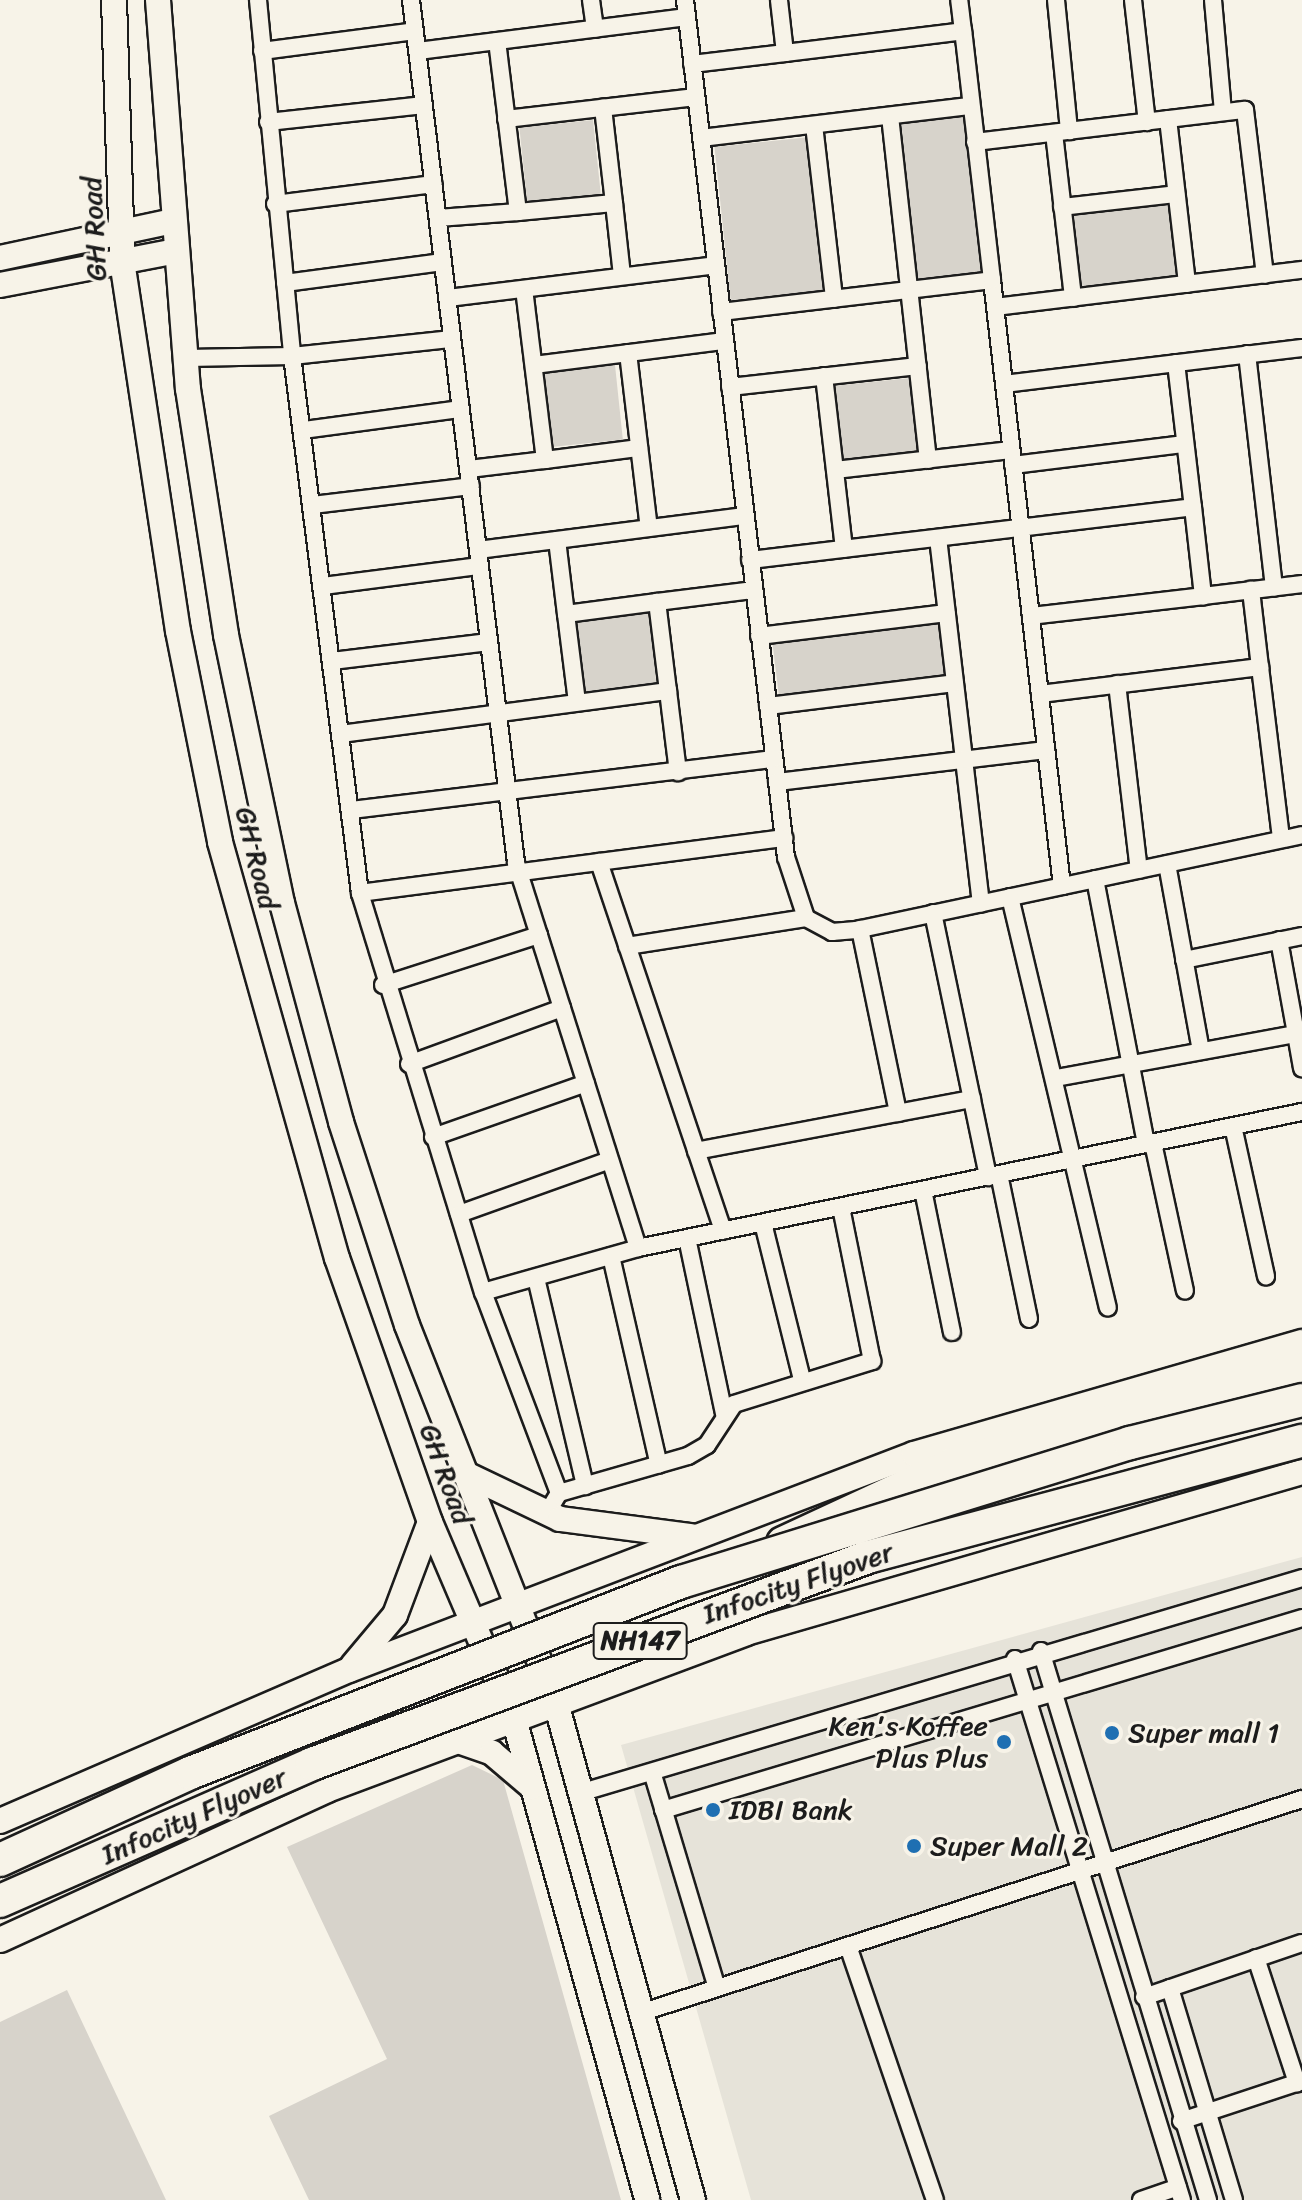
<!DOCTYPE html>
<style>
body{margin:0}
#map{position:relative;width:1302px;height:2200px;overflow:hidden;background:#f7f3e8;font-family:Sriracha,sans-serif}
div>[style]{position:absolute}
.built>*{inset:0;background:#e6e3d9}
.green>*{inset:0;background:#d7d3cb;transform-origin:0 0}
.roads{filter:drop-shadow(2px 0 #1c1c1c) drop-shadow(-2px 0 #1c1c1c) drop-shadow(0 2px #1c1c1c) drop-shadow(0 -2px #1c1c1c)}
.street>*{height:16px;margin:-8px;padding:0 8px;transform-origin:8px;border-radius:8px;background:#f7f3e8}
.secondary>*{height:24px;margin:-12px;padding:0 12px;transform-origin:12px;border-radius:12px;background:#f7f3e8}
.highway>*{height:32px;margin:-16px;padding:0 16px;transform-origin:16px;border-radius:16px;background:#f7f3e8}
.bridges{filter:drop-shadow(2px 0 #1c1c1c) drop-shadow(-2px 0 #1c1c1c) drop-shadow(0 2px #1c1c1c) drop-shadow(0 -2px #1c1c1c)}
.highway-bridge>*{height:32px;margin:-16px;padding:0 16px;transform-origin:16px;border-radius:16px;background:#f7f3e8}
.dots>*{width:22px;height:22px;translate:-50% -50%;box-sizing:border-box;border:4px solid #f7f3e8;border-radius:50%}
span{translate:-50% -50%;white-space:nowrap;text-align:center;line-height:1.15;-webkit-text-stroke:6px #f7f3e8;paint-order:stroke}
.shield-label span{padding:2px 6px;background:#f7f3e8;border:2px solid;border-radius:6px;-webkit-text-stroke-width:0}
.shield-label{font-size:26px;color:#1c1c1c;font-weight:700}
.street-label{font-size:28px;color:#1c1c1c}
.poi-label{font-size:28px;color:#1c1c1c}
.right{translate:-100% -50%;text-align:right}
.left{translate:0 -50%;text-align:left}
</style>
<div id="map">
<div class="built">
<div style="clip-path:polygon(1302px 1557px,1302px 2200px,751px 2200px,621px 1745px)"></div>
</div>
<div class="green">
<div style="left:965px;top:117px;width:156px;height:64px;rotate:84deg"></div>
<div style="left:593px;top:120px;width:75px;height:74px;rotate:84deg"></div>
<div style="left:810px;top:137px;width:154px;height:96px;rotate:84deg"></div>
<div style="left:1169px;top:205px;width:74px;height:97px;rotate:84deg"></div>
<div style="left:615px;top:365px;width:75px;height:74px;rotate:84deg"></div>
<div style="left:910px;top:378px;width:75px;height:75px;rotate:84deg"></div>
<div style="left:650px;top:612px;width:75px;height:75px;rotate:85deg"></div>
<div style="left:940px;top:621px;width:56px;height:169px;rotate:83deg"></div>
<div style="clip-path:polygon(472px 1765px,503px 1780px,621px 2200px,309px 2200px,269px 2116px,387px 2059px,287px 1847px)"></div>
<div style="clip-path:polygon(67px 1990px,166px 2200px,0 2200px,0 2022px)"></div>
</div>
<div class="roads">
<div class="street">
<div style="left:258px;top:0;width:358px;rotate:84.5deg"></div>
<div style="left:292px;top:356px;width:541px;rotate:82.78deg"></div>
<div style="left:360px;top:893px;width:418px;rotate:72.9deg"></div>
<div style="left:483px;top:1292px;width:215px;rotate:69.3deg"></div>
<div style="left:559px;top:1493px;width:26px;rotate:121deg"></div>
<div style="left:411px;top:0;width:869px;rotate:83.06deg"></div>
<div style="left:516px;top:863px;width:404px;rotate:72.4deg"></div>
<div style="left:591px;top:0;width:29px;rotate:82deg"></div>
<div style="left:685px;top:0;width:863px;rotate:83.28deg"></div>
<div style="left:786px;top:857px;width:64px;rotate:71.8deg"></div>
<div style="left:806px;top:918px;width:30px;rotate:28deg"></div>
<div style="left:832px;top:932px;width:24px;rotate:-5deg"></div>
<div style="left:856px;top:930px;width:456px;rotate:-12deg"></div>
<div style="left:1056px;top:0;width:132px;rotate:84.3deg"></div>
<div style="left:1133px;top:0;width:123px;rotate:83.5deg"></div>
<div style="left:1213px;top:0;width:112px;rotate:84.9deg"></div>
<div style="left:262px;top:51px;width:154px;rotate:-7.4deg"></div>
<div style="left:418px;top:51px;width:271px;rotate:-7.2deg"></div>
<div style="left:785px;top:53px;width:179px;rotate:-7deg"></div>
<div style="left:963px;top:31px;width:31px;rotate:-97deg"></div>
<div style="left:692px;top:64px;width:94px;rotate:-6.7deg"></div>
<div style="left:785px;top:53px;width:53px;rotate:-96.5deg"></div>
<div style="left:890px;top:116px;width:346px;rotate:83.7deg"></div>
<div style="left:506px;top:119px;width:191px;rotate:-6.6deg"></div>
<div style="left:1168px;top:119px;width:166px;rotate:83.4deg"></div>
<div style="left:268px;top:122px;width:157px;rotate:-6.2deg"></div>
<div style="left:814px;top:125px;width:175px;rotate:83.4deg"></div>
<div style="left:1054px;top:133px;width:166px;rotate:83.4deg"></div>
<div style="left:701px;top:138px;width:272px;rotate:-6.8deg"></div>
<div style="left:975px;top:142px;width:272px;rotate:-6.8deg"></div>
<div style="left:1245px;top:110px;width:166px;rotate:83.1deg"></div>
<div style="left:614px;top:203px;width:73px;rotate:83.7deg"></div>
<div style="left:275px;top:204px;width:160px;rotate:-7.2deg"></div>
<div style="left:1062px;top:207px;width:115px;rotate:-6.5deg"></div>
<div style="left:518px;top:212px;width:96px;rotate:-5.4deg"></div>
<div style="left:614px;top:203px;width:96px;rotate:-96.6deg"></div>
<div style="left:438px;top:218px;width:80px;rotate:-4.3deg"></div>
<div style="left:518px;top:212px;width:172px;rotate:-97deg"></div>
<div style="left:992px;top:280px;width:610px;rotate:83.41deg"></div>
<div style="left:285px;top:283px;width:159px;rotate:-7.6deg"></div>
<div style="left:448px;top:298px;width:269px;rotate:-7deg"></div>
<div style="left:995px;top:307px;width:309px;rotate:-6.9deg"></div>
<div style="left:721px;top:312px;width:273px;rotate:-6.7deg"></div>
<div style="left:992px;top:280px;width:251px;rotate:-96.6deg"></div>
<div style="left:628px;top:353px;width:176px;rotate:83.2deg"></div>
<div style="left:1247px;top:354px;width:235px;rotate:83.4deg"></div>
<div style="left:187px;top:358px;width:105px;rotate:-1.1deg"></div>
<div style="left:292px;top:356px;width:161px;rotate:-6.1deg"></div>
<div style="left:1176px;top:363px;width:145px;rotate:83.3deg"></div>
<div style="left:534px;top:365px;width:192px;rotate:-7.2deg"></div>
<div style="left:824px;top:376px;width:174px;rotate:83.4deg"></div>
<div style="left:1004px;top:384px;width:300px;rotate:-6.9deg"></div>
<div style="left:730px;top:387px;width:189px;rotate:-6.4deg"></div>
<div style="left:303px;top:430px;width:159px;rotate:-7.6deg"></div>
<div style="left:545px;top:460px;width:95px;rotate:-7.3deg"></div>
<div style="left:1013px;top:465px;width:173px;rotate:-7deg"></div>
<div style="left:469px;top:469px;width:77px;rotate:-6.8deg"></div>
<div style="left:545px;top:460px;width:172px;rotate:-97deg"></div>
<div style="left:835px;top:470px;width:177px;rotate:-6.5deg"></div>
<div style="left:312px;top:505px;width:160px;rotate:-6.8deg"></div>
<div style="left:938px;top:538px;width:368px;rotate:83.3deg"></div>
<div style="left:557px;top:540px;width:75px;rotate:83.1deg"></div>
<div style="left:566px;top:614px;width:92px;rotate:-7.5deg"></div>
<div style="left:478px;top:550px;width:269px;rotate:-7.3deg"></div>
<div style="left:750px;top:560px;width:446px;rotate:-6.8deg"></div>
<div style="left:1193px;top:507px;width:90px;rotate:83.6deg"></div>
<div style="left:1203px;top:596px;width:100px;rotate:-6.9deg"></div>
<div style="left:323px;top:586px;width:158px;rotate:-7.3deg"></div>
<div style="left:566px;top:614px;width:89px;rotate:82.9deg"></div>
<div style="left:1031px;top:616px;width:173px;rotate:-6.6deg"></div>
<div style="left:759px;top:636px;width:189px;rotate:-7deg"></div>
<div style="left:332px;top:661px;width:158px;rotate:-6.9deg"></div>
<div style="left:1260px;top:667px;width:173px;rotate:83deg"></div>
<div style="left:1117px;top:684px;width:187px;rotate:83.3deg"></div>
<div style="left:668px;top:691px;width:90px;rotate:-97deg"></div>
<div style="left:657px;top:602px;width:98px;rotate:-7.1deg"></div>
<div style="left:1040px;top:694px;width:222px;rotate:-7deg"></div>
<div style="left:1260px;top:667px;width:78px;rotate:-96.7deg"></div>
<div style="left:768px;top:706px;width:188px;rotate:-7deg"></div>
<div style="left:341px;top:734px;width:330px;rotate:-7.5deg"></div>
<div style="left:668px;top:691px;width:82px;rotate:83deg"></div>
<div style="left:777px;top:782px;width:271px;rotate:-6.8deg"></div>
<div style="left:351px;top:810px;width:426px;rotate:-6.9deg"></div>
<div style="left:599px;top:862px;width:389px;rotate:71.4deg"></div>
<div style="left:1167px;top:864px;width:190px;rotate:79.7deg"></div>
<div style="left:1095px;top:879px;width:270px;rotate:79.1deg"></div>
<div style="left:360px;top:893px;width:428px;rotate:-7.4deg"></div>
<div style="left:1010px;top:897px;width:422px;rotate:76.6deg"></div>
<div style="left:933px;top:913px;width:270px;rotate:78.2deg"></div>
<div style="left:860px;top:929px;width:188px;rotate:78.3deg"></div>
<div style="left:1279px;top:940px;width:96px;rotate:79.7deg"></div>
<div style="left:627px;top:946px;width:181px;rotate:-8.9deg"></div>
<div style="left:1184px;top:960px;width:120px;rotate:-11.5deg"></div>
<div style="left:383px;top:985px;width:164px;rotate:-17.8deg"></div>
<div style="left:409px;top:1064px;width:163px;rotate:-20.1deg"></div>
<div style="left:1056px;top:1078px;width:244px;rotate:-10.4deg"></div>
<div style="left:1296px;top:1034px;width:35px;rotate:80deg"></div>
<div style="left:1233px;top:1126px;width:154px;rotate:77.6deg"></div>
<div style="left:433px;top:1137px;width:162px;rotate:-19.4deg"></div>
<div style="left:1153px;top:1143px;width:151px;rotate:77.8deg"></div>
<div style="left:696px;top:1151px;width:281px;rotate:-10.7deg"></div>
<div style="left:999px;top:1174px;width:148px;rotate:78.3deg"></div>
<div style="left:923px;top:1190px;width:145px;rotate:78.5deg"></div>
<div style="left:459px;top:1214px;width:160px;rotate:-19.7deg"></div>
<div style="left:763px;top:1223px;width:161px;rotate:76deg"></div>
<div style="left:687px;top:1238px;width:180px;rotate:78.1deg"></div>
<div style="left:611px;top:1256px;width:214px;rotate:77.1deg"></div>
<div style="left:536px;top:1278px;width:214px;rotate:76.7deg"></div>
<div style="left:483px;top:1292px;width:161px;rotate:-15.8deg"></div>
<div style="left:638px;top:1248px;width:678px;rotate:-11.58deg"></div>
<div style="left:559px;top:1493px;width:134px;rotate:-16deg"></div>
<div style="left:688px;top:1456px;width:22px;rotate:-30deg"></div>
<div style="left:707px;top:1445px;width:49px;rotate:-56.6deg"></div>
<div style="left:734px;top:1404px;width:145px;rotate:-17.3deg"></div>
<div style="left:872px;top:1361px;width:157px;rotate:-101.4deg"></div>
<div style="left:1041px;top:1651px;width:574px;rotate:73.08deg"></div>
<div style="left:1015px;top:1659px;width:566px;rotate:72.85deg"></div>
<div style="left:653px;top:1775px;width:222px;rotate:73.3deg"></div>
<div style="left:583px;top:1792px;width:750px;rotate:-16.57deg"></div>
<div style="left:663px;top:1810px;width:667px;rotate:-16.72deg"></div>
<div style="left:848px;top:1946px;width:268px;rotate:71.1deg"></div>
<div style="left:1256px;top:1958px;width:132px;rotate:71.8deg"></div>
<div style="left:1170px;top:1988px;width:221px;rotate:73.2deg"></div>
<div style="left:1144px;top:1997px;width:167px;rotate:-18.9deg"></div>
<div style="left:643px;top:2012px;width:693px;rotate:-17.91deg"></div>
<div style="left:1181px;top:2121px;width:127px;rotate:-18.3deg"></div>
<div style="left:1141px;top:2200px;width:39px;rotate:-19deg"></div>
</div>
<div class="secondary">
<div style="left:114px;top:0;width:261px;rotate:88.2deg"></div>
<div style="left:122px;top:261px;width:374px;rotate:81.4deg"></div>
<div style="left:178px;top:631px;width:215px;rotate:78.7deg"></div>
<div style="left:220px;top:842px;width:432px;rotate:74.3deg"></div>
<div style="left:337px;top:1258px;width:280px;rotate:70.6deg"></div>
<div style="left:430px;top:1522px;width:214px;rotate:66.9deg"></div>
<div style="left:514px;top:1719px;width:499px;rotate:74.5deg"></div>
<div style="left:158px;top:0;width:390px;rotate:85.6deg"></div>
<div style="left:188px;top:389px;width:249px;rotate:81.2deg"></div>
<div style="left:226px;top:635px;width:274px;rotate:78.2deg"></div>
<div style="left:282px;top:903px;width:227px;rotate:74.9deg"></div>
<div style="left:341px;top:1122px;width:213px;rotate:72deg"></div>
<div style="left:407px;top:1325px;width:406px;rotate:68.5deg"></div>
<div style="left:556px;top:1703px;width:516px;rotate:74.59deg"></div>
<div style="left:0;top:258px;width:177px;rotate:-12.1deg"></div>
<div style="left:0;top:285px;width:179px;rotate:-10.9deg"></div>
<div style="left:466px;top:1474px;width:104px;rotate:25.6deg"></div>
<div style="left:560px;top:1519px;width:132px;rotate:7.4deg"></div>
<div style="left:353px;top:1665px;width:65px;rotate:-50deg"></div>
<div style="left:395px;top:1615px;width:99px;rotate:-69.4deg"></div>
<div style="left:455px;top:1740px;width:39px;rotate:19deg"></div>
<div style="left:492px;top:1753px;width:52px;rotate:40.4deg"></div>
<div style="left:0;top:1821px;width:380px;rotate:-23.4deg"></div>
<div style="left:349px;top:1670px;width:605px;rotate:-20.92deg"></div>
<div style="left:914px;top:1454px;width:404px;rotate:-16.1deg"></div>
<div style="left:0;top:1940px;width:360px;rotate:-24.6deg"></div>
<div style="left:327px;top:1790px;width:447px;rotate:-20.5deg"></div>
<div style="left:746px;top:1633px;width:579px;rotate:-16.15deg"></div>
</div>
<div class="highway">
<div style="left:783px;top:1543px;width:187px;rotate:-24.9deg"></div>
<div style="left:953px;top:1464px;width:362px;rotate:-15.2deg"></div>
</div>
</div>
<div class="bridges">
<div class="highway-bridge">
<div style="left:0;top:1860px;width:209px;rotate:-24.6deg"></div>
<div style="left:190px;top:1773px;width:527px;rotate:-21.26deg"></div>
<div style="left:681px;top:1582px;width:470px;rotate:-17.2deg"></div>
<div style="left:1130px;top:1443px;width:177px;rotate:-14deg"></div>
<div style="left:0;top:1901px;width:341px;rotate:-23.7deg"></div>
<div style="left:312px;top:1764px;width:593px;rotate:-20.42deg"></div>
<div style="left:868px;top:1557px;width:449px;rotate:-15deg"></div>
</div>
</div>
<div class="dots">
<div style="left:1112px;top:1733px;background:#1f6fb2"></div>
<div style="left:1004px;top:1742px;background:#1f6fb2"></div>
<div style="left:713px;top:1810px;background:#1f6fb2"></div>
<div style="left:914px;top:1846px;background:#1f6fb2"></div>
</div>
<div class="shield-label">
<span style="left:640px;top:1641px">NH147</span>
</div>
<div class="street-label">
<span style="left:94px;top:229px;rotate:-93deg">GH Road</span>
<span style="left:257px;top:858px;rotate:76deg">GH Road</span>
<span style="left:446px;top:1474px;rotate:70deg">GH Road</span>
<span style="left:798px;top:1583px;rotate:-19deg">Infocity Flyover</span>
<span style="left:194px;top:1816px;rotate:-24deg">Infocity Flyover</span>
</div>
<div class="poi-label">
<span class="right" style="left:988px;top:1742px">Ken's Koffee<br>Plus Plus</span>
<span class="left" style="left:1128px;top:1733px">Super mall 1</span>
<span class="left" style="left:729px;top:1810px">IDBI Bank</span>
<span class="left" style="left:930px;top:1846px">Super Mall 2</span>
</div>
</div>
